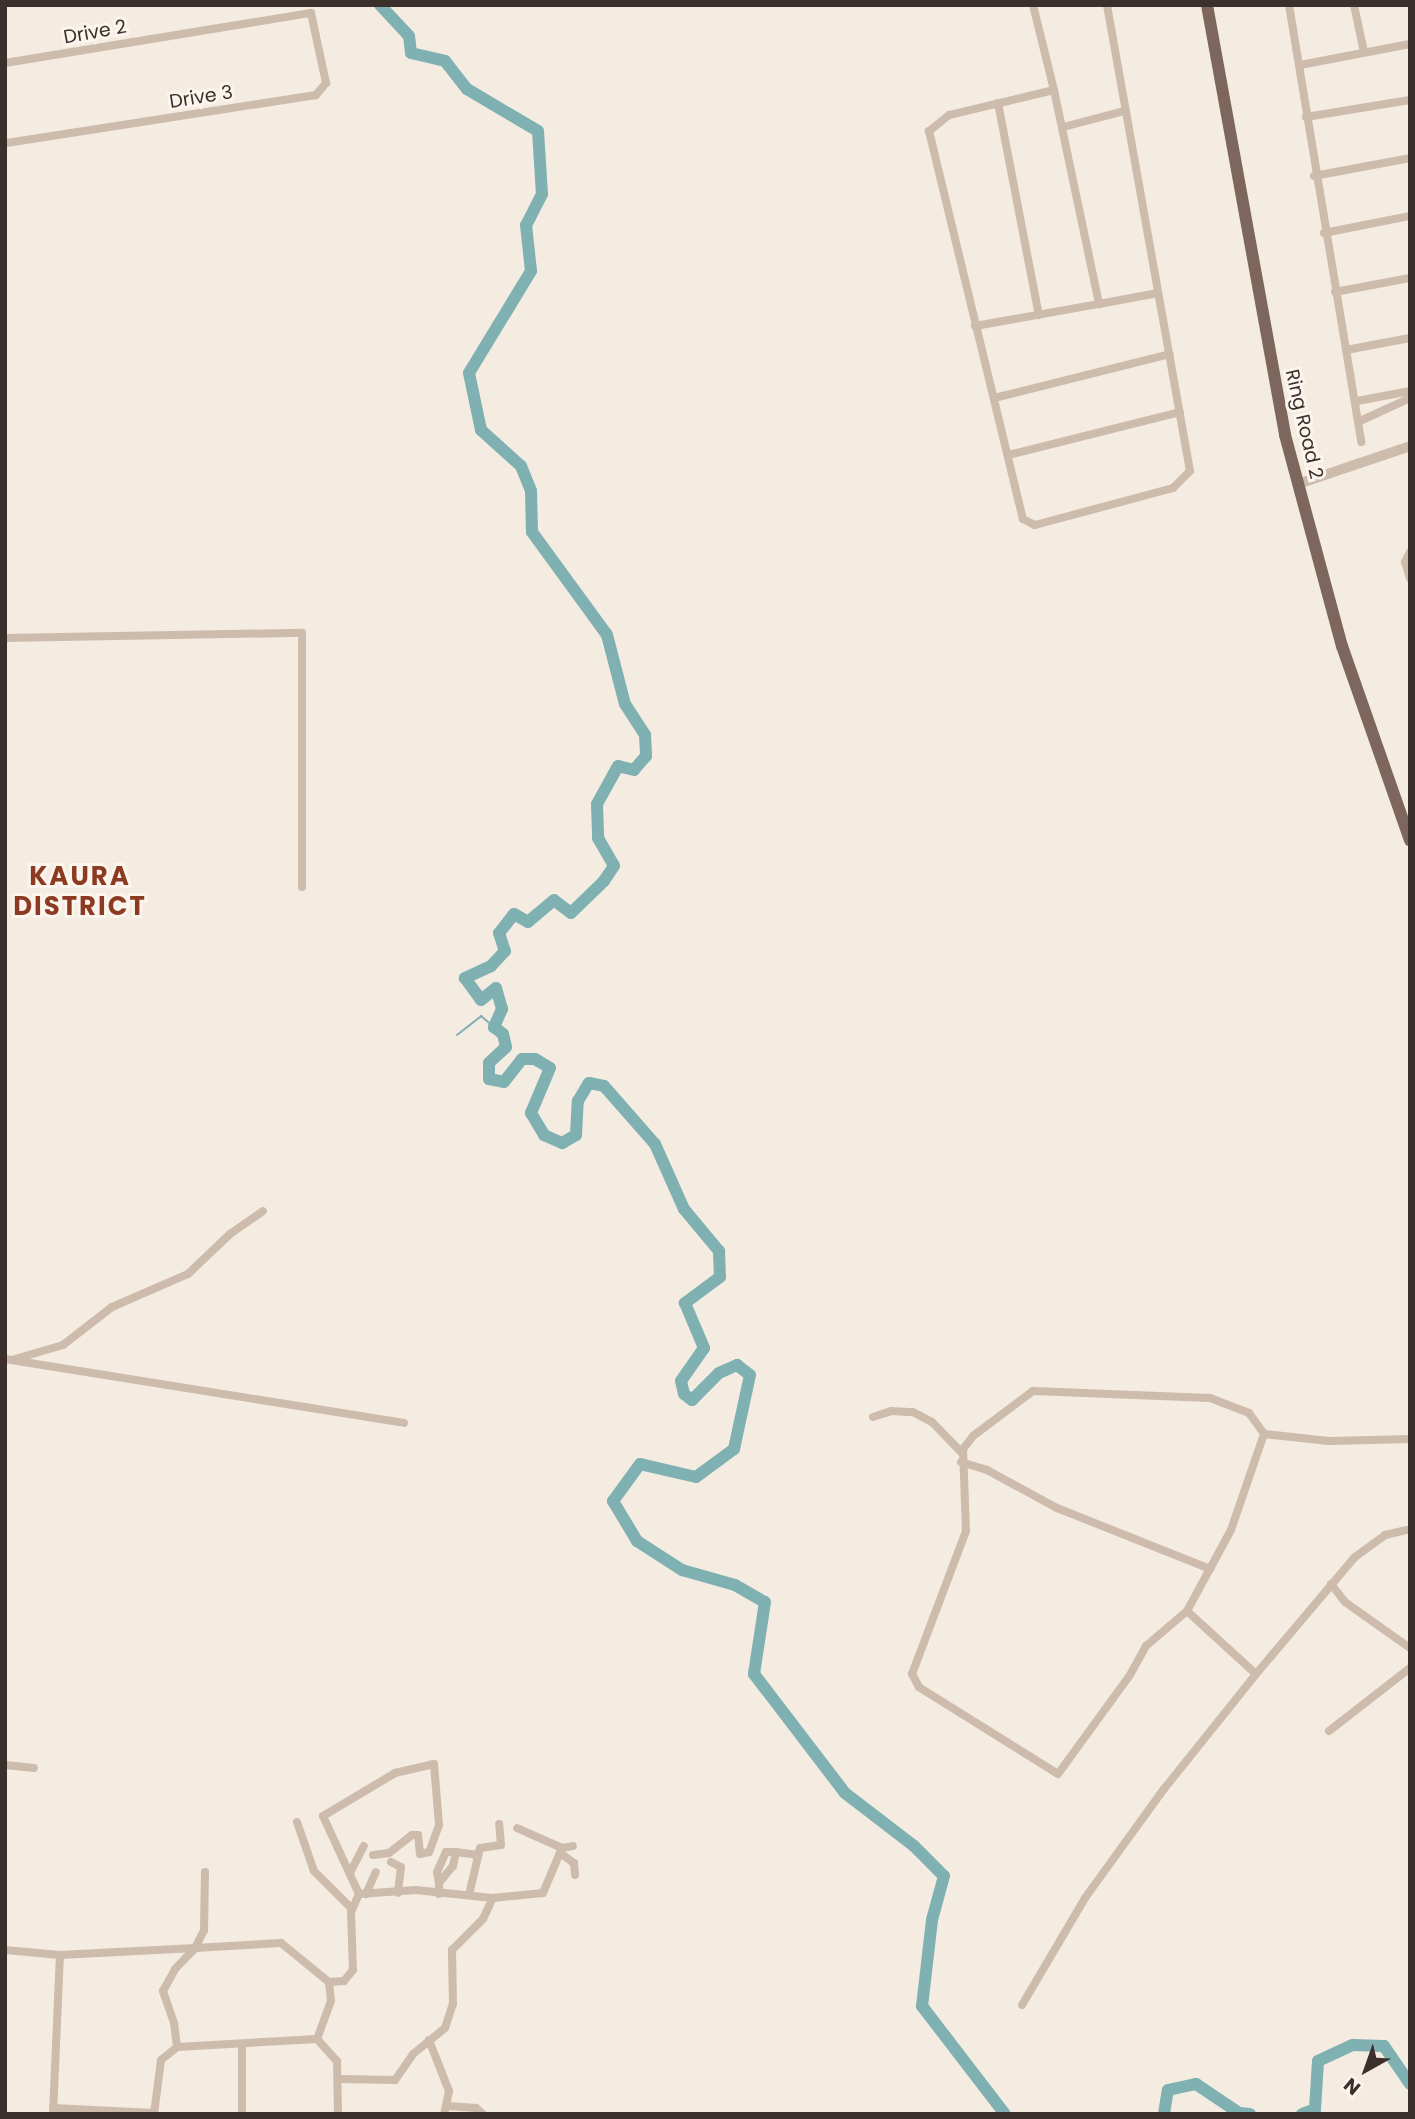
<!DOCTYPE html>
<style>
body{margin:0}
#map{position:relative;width:1415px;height:2119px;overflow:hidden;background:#f4ebe1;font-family:Poppins,sans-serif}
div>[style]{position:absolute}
.stream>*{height:2px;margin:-1px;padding:0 1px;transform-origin:1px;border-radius:1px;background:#7fb0b2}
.river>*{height:12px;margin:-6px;padding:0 6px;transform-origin:6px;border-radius:6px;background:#7fb0b2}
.minor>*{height:8px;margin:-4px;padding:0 4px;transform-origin:4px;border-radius:4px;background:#cdbbac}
.tertiary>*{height:10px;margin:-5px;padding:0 5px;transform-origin:5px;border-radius:5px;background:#cdbbac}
.primary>*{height:12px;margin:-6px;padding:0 6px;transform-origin:6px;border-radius:6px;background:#7d675c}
span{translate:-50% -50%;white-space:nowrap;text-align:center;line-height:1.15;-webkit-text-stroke:6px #fbf5ee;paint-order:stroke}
.street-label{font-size:19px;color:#3b302b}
.district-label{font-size:26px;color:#8c3b22;font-weight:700;letter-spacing:2px}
.frame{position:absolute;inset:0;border:7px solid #3b302b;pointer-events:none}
.north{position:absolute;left:1331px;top:2035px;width:70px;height:70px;-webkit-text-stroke:5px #fbf5ee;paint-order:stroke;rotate:220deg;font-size:19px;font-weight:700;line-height:28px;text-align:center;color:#3b302b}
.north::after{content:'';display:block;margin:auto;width:24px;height:32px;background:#3b302b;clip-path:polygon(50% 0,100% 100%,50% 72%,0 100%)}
</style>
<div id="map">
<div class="stream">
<div style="left:457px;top:1035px;width:31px;rotate:-38deg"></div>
<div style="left:481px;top:1016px;width:17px;rotate:40deg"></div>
</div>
<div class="river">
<div style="left:380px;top:5px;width:42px;rotate:46.9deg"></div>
<div style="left:409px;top:36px;width:17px;rotate:83deg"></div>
<div style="left:411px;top:53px;width:35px;rotate:13deg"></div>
<div style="left:445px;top:61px;width:36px;rotate:52deg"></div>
<div style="left:467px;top:89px;width:82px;rotate:30.6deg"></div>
<div style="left:538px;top:131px;width:63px;rotate:86.4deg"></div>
<div style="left:542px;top:194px;width:35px;rotate:117deg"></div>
<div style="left:526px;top:225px;width:46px;rotate:83.8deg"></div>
<div style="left:531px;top:271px;width:119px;rotate:121.3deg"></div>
<div style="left:469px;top:373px;width:58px;rotate:78.1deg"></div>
<div style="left:481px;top:430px;width:54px;rotate:42deg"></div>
<div style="left:521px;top:466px;width:27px;rotate:68deg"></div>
<div style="left:531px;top:491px;width:41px;rotate:88.6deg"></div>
<div style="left:532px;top:532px;width:127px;rotate:53.9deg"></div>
<div style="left:607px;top:635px;width:71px;rotate:75.4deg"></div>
<div style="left:625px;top:704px;width:37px;rotate:57deg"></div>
<div style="left:645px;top:735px;width:21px;rotate:87deg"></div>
<div style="left:646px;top:756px;width:18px;rotate:131deg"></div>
<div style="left:634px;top:770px;width:16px;rotate:-166deg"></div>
<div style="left:618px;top:766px;width:43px;rotate:118.9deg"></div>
<div style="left:597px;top:804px;width:34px;rotate:88deg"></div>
<div style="left:598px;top:838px;width:32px;rotate:60deg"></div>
<div style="left:614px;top:866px;width:18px;rotate:124deg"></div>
<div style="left:604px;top:881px;width:46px;rotate:135.9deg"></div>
<div style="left:571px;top:913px;width:21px;rotate:-143deg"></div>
<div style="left:554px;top:900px;width:34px;rotate:140deg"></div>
<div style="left:528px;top:922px;width:16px;rotate:-150deg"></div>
<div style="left:514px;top:914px;width:24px;rotate:128deg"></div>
<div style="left:499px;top:933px;width:19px;rotate:72deg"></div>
<div style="left:505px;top:951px;width:21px;rotate:133deg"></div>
<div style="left:491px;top:966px;width:29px;rotate:155deg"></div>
<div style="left:465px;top:978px;width:27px;rotate:54deg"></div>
<div style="left:481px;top:1000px;width:19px;rotate:-39deg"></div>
<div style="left:496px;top:988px;width:22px;rotate:74deg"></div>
<div style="left:502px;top:1009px;width:20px;rotate:114deg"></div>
<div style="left:494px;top:1027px;width:11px;rotate:38deg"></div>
<div style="left:503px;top:1034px;width:13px;rotate:77deg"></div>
<div style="left:506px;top:1047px;width:23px;rotate:137deg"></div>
<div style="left:489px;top:1063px;width:16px;rotate:90deg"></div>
<div style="left:489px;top:1079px;width:15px;rotate:11deg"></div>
<div style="left:504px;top:1082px;width:29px;rotate:-52deg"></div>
<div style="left:522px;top:1059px;width:13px"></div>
<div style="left:535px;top:1059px;width:17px;rotate:31deg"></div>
<div style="left:550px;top:1068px;width:49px;rotate:112.9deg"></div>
<div style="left:531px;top:1113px;width:26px;rotate:59deg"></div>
<div style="left:544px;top:1135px;width:20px;rotate:24deg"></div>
<div style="left:562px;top:1143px;width:16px;rotate:-30deg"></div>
<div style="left:576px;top:1135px;width:34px;rotate:-87deg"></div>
<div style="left:578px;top:1101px;width:21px;rotate:-59deg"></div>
<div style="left:589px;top:1083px;width:15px;rotate:11deg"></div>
<div style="left:604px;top:1086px;width:77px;rotate:48.7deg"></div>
<div style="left:655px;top:1144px;width:71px;rotate:66deg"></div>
<div style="left:684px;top:1209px;width:55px;rotate:50.2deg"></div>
<div style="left:719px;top:1251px;width:26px;rotate:88deg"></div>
<div style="left:720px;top:1277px;width:44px;rotate:143.4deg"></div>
<div style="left:685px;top:1303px;width:49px;rotate:67.1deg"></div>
<div style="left:704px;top:1348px;width:40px;rotate:124.9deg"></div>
<div style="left:681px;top:1381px;width:13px;rotate:77deg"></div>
<div style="left:684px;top:1394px;width:10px;rotate:37deg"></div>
<div style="left:692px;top:1400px;width:38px;rotate:-45deg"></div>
<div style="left:719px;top:1373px;width:20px;rotate:-24deg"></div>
<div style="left:737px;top:1365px;width:16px;rotate:38deg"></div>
<div style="left:750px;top:1375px;width:76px;rotate:102.2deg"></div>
<div style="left:734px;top:1449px;width:47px;rotate:143.6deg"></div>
<div style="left:696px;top:1477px;width:57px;rotate:-166.9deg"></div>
<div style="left:640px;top:1464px;width:46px;rotate:126.1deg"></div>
<div style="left:613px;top:1501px;width:47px;rotate:59deg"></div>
<div style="left:637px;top:1541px;width:54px;rotate:32.8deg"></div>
<div style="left:682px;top:1570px;width:55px;rotate:15.8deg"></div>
<div style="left:735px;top:1585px;width:34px;rotate:30deg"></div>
<div style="left:765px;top:1602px;width:73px;rotate:98.7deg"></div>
<div style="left:754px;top:1674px;width:150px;rotate:52.6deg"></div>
<div style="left:845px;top:1793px;width:87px;rotate:37.5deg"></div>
<div style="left:914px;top:1846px;width:42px;rotate:45deg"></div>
<div style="left:944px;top:1876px;width:46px;rotate:105.3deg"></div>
<div style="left:932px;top:1920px;width:87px;rotate:96.6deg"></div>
<div style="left:922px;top:2006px;width:136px;rotate:52.5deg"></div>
<div style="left:1164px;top:2114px;width:24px;rotate:-81deg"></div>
<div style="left:1168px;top:2090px;width:29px;rotate:-12deg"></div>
<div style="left:1196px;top:2084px;width:52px;rotate:34deg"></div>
<div style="left:1239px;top:2113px;width:11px;rotate:5deg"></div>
<div style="left:1302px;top:2114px;width:14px;rotate:-21deg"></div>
<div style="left:1315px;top:2109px;width:48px;rotate:-86.4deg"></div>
<div style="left:1318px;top:2061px;width:38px;rotate:-25deg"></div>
<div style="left:1353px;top:2045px;width:31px;rotate:2deg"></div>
<div style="left:1384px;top:2046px;width:46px;rotate:55.6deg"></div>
</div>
<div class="minor">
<div style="left:1033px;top:5px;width:88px;rotate:76.1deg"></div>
<div style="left:1054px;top:90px;width:108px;rotate:166.6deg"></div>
<div style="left:949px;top:115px;width:26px;rotate:141deg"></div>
<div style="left:929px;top:131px;width:399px;rotate:76.4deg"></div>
<div style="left:1023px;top:519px;width:13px;rotate:27deg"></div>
<div style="left:1035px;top:525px;width:143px;rotate:-15deg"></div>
<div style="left:1173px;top:488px;width:24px;rotate:-45deg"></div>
<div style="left:1190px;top:471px;width:473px;rotate:-100.1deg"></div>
<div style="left:1289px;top:5px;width:443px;rotate:80.6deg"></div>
<div style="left:1354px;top:5px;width:48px;rotate:78deg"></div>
<div style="left:5px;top:63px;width:310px;rotate:-9.3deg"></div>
<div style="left:311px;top:13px;width:72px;rotate:77.9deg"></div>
<div style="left:326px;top:83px;width:16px;rotate:130deg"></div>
<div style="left:316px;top:95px;width:315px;rotate:171.2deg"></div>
<div style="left:1300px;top:65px;width:112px;rotate:-10.8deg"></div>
<div style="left:1054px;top:90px;width:219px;rotate:78.1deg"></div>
<div style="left:1099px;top:304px;width:60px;rotate:-10.6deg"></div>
<div style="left:998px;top:103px;width:216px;rotate:79.1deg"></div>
<div style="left:1306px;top:117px;width:105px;rotate:-9.3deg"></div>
<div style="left:1063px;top:127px;width:63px;rotate:-14.7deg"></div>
<div style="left:1314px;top:176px;width:98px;rotate:-10.6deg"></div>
<div style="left:1324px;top:233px;width:88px;rotate:-11.2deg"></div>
<div style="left:1335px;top:292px;width:76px;rotate:-10.6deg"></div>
<div style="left:975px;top:326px;width:126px;rotate:-10.1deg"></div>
<div style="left:1346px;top:350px;width:65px;rotate:-10.6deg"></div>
<div style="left:994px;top:398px;width:181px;rotate:-14deg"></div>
<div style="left:1357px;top:401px;width:54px;rotate:-10.7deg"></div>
<div style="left:1360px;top:421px;width:55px;rotate:-24.7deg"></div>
<div style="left:1008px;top:455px;width:177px;rotate:-14deg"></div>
<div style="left:1410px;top:552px;width:11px;rotate:117deg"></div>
<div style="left:1405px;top:562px;width:17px;rotate:73deg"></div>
<div style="left:5px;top:638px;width:297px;rotate:-1deg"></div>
<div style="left:302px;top:633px;width:254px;rotate:90deg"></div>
<div style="left:5px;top:1359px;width:404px;rotate:9.1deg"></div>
<div style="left:15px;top:1359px;width:50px;rotate:-16.3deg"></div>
<div style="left:63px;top:1345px;width:62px;rotate:-37.8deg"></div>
<div style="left:112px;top:1307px;width:83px;rotate:-23.5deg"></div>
<div style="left:188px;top:1274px;width:58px;rotate:-43.6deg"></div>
<div style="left:230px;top:1234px;width:40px;rotate:-34.9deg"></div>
<div style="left:1033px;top:1391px;width:177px;rotate:2.3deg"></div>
<div style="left:1210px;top:1398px;width:42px;rotate:21deg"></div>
<div style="left:1249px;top:1413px;width:26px;rotate:54deg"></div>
<div style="left:1264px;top:1434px;width:102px;rotate:109deg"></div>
<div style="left:1231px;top:1530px;width:92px;rotate:118.5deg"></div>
<div style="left:1187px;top:1611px;width:54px;rotate:139.5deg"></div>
<div style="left:1146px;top:1646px;width:33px;rotate:119deg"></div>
<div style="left:1130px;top:1675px;width:122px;rotate:126deg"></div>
<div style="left:1058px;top:1774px;width:164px;rotate:-148deg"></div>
<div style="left:919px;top:1687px;width:15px;rotate:-118deg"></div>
<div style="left:912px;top:1674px;width:153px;rotate:-69.3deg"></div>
<div style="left:966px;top:1531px;width:82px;rotate:-92.1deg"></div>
<div style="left:963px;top:1449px;width:16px;rotate:-52deg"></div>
<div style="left:973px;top:1436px;width:75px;rotate:-36.9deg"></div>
<div style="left:873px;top:1417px;width:19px;rotate:-18deg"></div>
<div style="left:891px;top:1411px;width:22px;rotate:3deg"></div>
<div style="left:913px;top:1412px;width:21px;rotate:28deg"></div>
<div style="left:932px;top:1422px;width:43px;rotate:45.9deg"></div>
<div style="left:1264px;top:1434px;width:65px;rotate:6.1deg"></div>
<div style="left:1329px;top:1441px;width:81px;rotate:-1.4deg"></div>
<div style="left:961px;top:1462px;width:27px;rotate:17deg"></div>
<div style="left:987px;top:1470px;width:80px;rotate:28.5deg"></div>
<div style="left:1057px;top:1508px;width:165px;rotate:21.7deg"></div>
<div style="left:1331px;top:1584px;width:23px;rotate:52deg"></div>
<div style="left:1345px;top:1602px;width:80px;rotate:35.3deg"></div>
<div style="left:1187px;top:1611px;width:93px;rotate:42.4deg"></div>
<div style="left:1329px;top:1731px;width:103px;rotate:-37.9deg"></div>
<div style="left:5px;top:1765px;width:29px;rotate:6deg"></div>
<div style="left:297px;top:1822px;width:52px;rotate:70.9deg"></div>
<div style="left:314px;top:1871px;width:54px;rotate:45deg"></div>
<div style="left:562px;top:1848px;width:11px;rotate:-10deg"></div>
<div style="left:560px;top:1853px;width:17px;rotate:36deg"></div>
<div style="left:574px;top:1863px;width:12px;rotate:85deg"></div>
<div style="left:391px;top:1862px;width:11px;rotate:27deg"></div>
<div style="left:401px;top:1867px;width:26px;rotate:97deg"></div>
<div style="left:351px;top:1871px;width:28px;rotate:-63deg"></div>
<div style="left:439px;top:1883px;width:11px;rotate:-100deg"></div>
<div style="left:437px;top:1872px;width:22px;rotate:-66deg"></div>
<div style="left:446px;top:1852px;width:10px"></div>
<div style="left:359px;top:1894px;width:86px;rotate:-114.8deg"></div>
<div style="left:323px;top:1816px;width:84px;rotate:-30.8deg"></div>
<div style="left:395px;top:1773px;width:40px;rotate:-13deg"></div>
<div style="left:434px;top:1764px;width:61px;rotate:85.3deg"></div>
<div style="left:439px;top:1825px;width:29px;rotate:110deg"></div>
<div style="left:429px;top:1852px;width:9px;rotate:167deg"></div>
<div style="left:420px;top:1854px;width:19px;rotate:-96deg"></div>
<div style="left:418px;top:1835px;width:6px;rotate:180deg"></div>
<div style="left:412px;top:1835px;width:29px;rotate:142deg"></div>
<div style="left:389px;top:1853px;width:16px;rotate:173deg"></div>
<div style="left:366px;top:1894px;width:24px;rotate:-66deg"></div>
<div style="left:439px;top:1894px;width:11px;rotate:-90deg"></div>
<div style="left:439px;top:1883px;width:22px;rotate:-51deg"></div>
<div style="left:453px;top:1866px;width:14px;rotate:-78deg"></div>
<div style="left:456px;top:1852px;width:22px;rotate:8deg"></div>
<div style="left:469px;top:1895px;width:48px;rotate:-76.8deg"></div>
<div style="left:480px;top:1848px;width:21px;rotate:-8deg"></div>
<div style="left:501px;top:1845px;width:21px;rotate:-95deg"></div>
<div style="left:5px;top:1950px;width:55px;rotate:5.2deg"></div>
<div style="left:60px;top:1955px;width:135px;rotate:-3deg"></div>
<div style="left:195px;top:1948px;width:20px;rotate:-63deg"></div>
<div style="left:204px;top:1930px;width:58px;rotate:-89deg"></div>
<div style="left:1022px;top:2005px;width:124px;rotate:-59.5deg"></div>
<div style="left:1085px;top:1898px;width:135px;rotate:-54.1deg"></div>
<div style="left:1164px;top:1789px;width:147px;rotate:-51.3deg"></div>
<div style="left:1256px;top:1674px;width:153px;rotate:-49.8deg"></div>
<div style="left:1355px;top:1557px;width:37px;rotate:-36deg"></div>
<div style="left:1385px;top:1535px;width:26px;rotate:-13deg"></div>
<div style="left:317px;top:2039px;width:40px;rotate:-69.8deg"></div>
<div style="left:331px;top:2001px;width:19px;rotate:-96deg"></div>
<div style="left:429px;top:2040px;width:55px;rotate:68.6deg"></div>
<div style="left:449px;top:2091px;width:24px;rotate:102deg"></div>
<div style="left:242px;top:2045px;width:69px;rotate:90deg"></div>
<div style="left:177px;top:2047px;width:140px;rotate:-3.3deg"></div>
<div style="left:317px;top:2039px;width:30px;rotate:48deg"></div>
<div style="left:337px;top:2061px;width:53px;rotate:88.9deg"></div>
<div style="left:340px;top:2079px;width:55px;rotate:1deg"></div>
<div style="left:395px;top:2080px;width:32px;rotate:-55deg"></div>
<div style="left:413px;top:2054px;width:41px;rotate:-39.1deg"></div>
<div style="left:445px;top:2028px;width:25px;rotate:-72deg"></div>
<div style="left:453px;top:2004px;width:54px;rotate:-91.1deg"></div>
<div style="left:452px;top:1950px;width:44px;rotate:-45deg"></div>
<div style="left:483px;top:1919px;width:23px;rotate:-65deg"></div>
<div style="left:448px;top:2106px;width:28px;rotate:4deg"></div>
<div style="left:476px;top:2108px;width:9px;rotate:41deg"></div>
<div style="left:53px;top:2108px;width:101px;rotate:2.8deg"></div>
<div style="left:53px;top:2114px;width:159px;rotate:-87.5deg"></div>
<div style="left:154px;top:2114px;width:54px;rotate:-82.6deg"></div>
<div style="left:161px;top:2060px;width:21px;rotate:-39deg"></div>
<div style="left:177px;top:2047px;width:24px;rotate:-97deg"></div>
<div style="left:174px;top:2023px;width:34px;rotate:-109deg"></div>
<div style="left:163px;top:1991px;width:25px;rotate:-61deg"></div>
<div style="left:175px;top:1969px;width:29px;rotate:-46deg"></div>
<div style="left:195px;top:1948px;width:86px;rotate:-3.3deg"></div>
<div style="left:281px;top:1943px;width:62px;rotate:39.1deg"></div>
<div style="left:329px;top:1982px;width:15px;rotate:-4deg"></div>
<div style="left:344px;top:1981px;width:14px;rotate:-51deg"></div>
<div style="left:353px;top:1970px;width:58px;rotate:-92deg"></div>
<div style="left:351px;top:1912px;width:20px;rotate:-66deg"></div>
<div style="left:359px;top:1894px;width:57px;rotate:-4deg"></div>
<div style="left:416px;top:1890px;width:77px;rotate:5.9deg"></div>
<div style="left:493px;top:1898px;width:50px;rotate:-5.7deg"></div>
<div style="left:543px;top:1893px;width:49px;rotate:-67.1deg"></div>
<div style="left:562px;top:1848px;width:49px;rotate:-156deg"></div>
</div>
<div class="tertiary">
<div style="left:1298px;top:484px;width:118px;rotate:-18.7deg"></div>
</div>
<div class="primary">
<div style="left:1207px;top:5px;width:437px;rotate:79.7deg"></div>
<div style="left:1285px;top:435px;width:219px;rotate:74.9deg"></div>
<div style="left:1342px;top:646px;width:206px;rotate:70.7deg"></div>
</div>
<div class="street-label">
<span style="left:95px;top:32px;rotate:-10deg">Drive 2</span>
<span style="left:201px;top:97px;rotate:-9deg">Drive 3</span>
<span style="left:1304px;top:424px;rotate:77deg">Ring Road 2</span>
</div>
<div class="district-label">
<span style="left:80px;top:892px">KAURA<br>DISTRICT</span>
</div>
<div class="frame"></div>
<div class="north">N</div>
</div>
